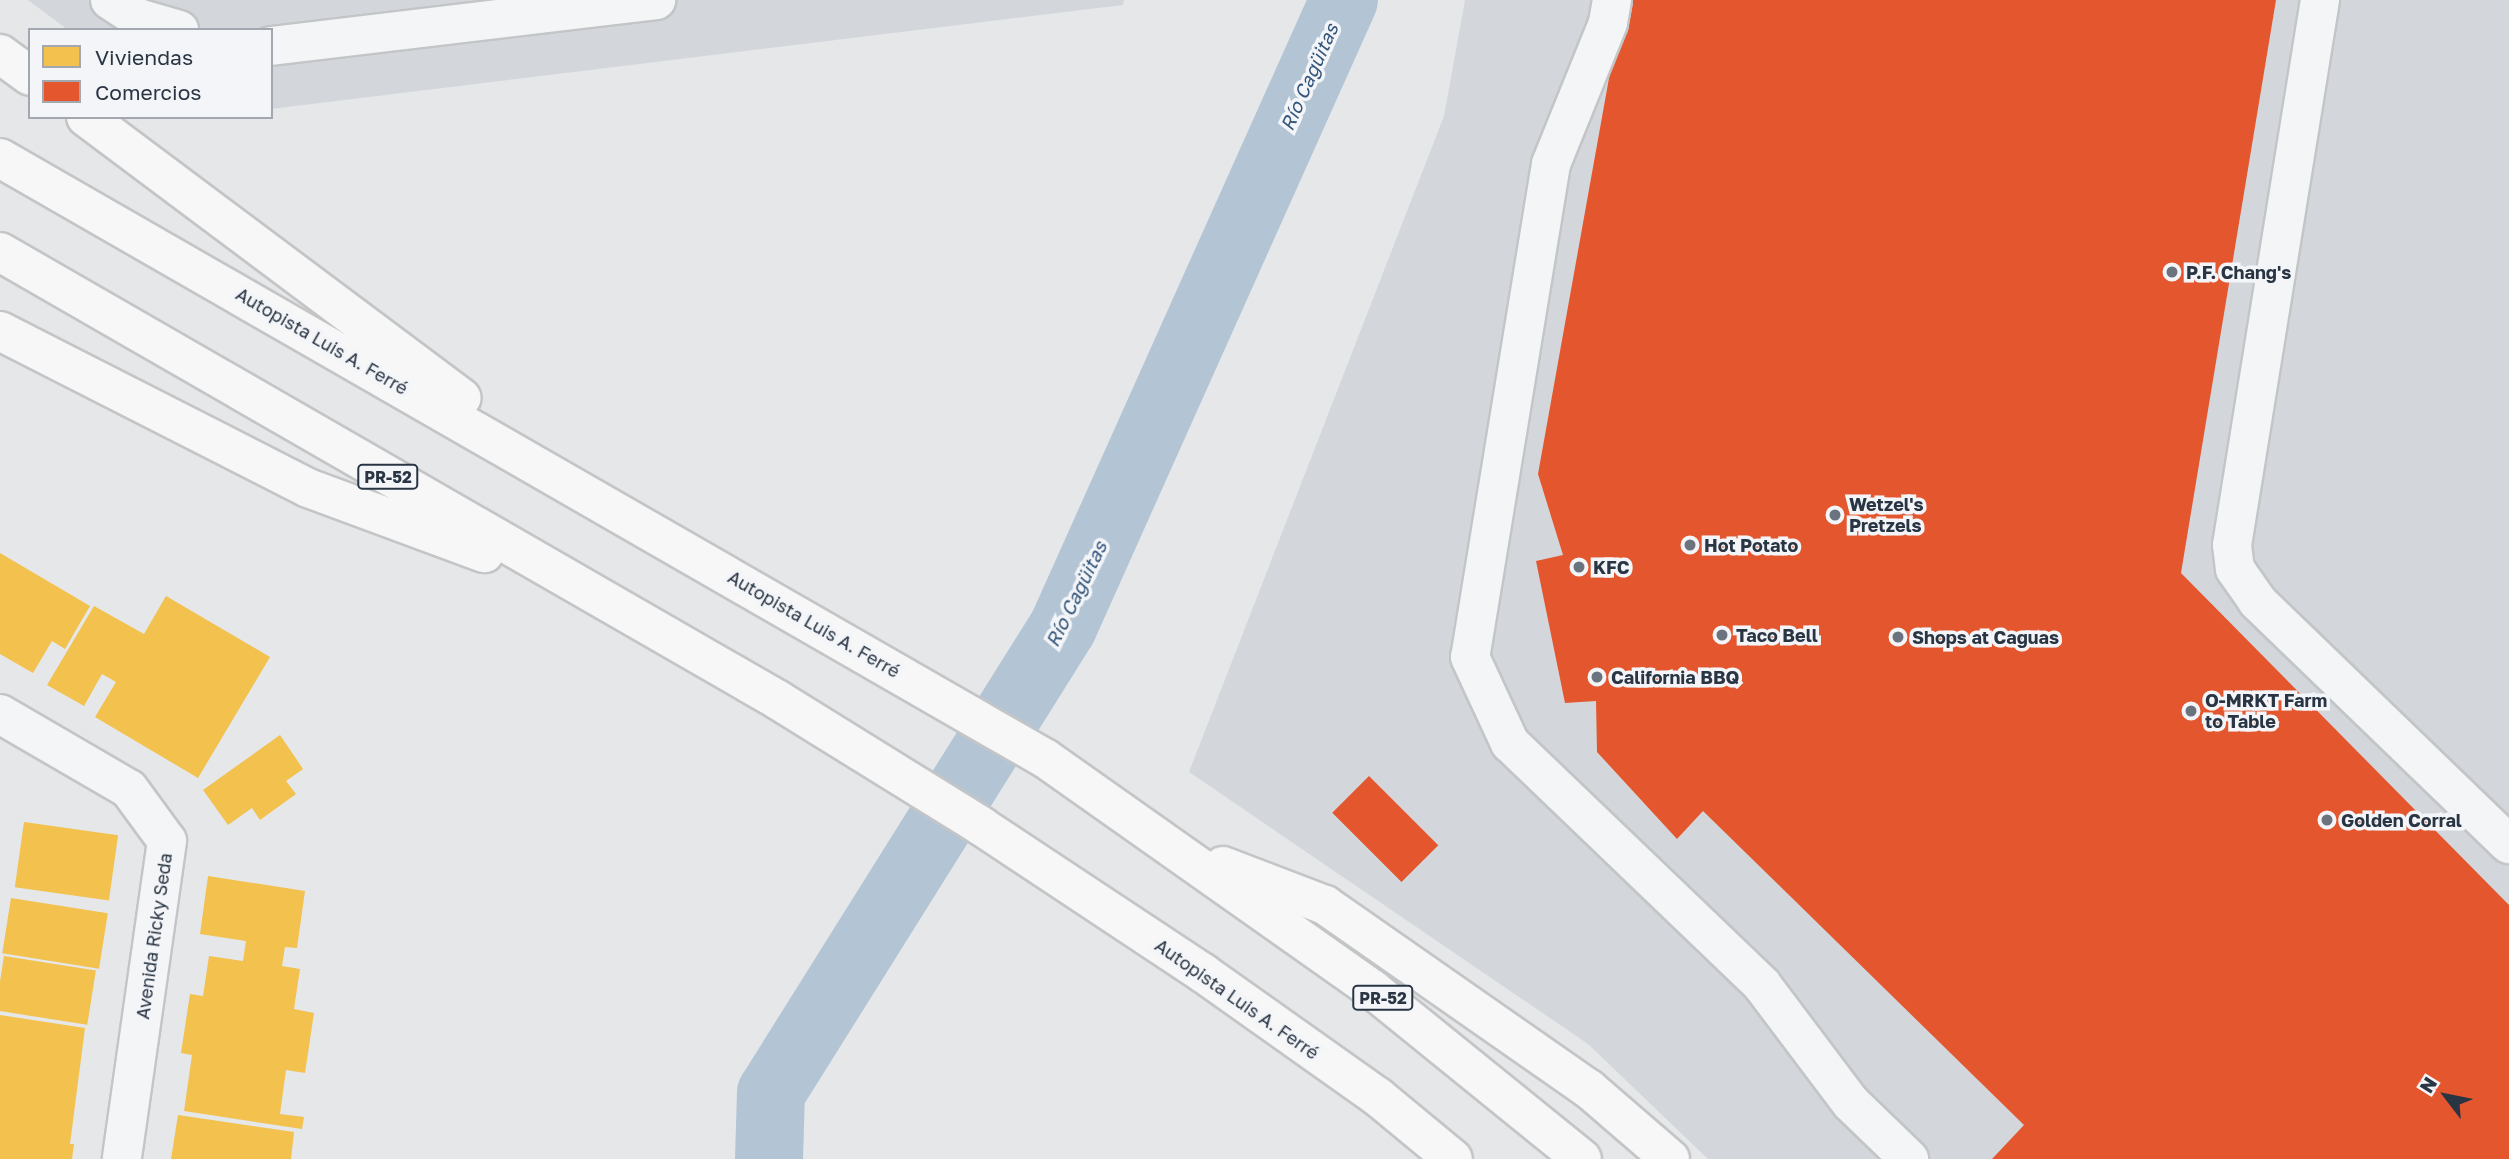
<!DOCTYPE html>
<meta charset="utf-8">
<style>
body{margin:0}
#map{position:relative;width:2509px;height:1159px;overflow:hidden;background:#e5e7e9;font-family:"Golos Text",sans-serif}
div>[style]{position:absolute}
.built>*{inset:0;background:#d3d7dc}
.homes>*{inset:0;background:#f2c14e;transform-origin:0 0}
.shops>*{inset:0;background:#e4572e;transform-origin:0 0}
.river>*{height:68px;margin:-34px;padding:0 34px;transform-origin:34px;border-radius:34px;background:#b3c5d5}
.roads{filter:drop-shadow(2px 0 #c3c5c7) drop-shadow(-2px 0 #c3c5c7) drop-shadow(0 2px #c3c5c7) drop-shadow(0 -2px #c3c5c7)}
.minor>*{height:38px;margin:-19px;padding:0 19px;transform-origin:19px;border-radius:19px;background:#f4f5f6}
.highway>*{height:38px;margin:-19px;padding:0 19px;transform-origin:19px;border-radius:19px;background:#f7f7f8}
.dots>*{width:19px;height:19px;translate:-50% -50%;box-sizing:border-box;border:4px solid #f3f5f8;border-radius:50%}
span{translate:-50% -50%;white-space:nowrap;text-align:center;line-height:1.15;-webkit-text-stroke:7px #f3f5f8;paint-order:stroke}
.shield-label span{padding:2px 5px;background:#f3f5f8;border:2px solid;border-radius:5px;-webkit-text-stroke-width:0}
.shield-label{font-size:16px;color:#2a3544;font-weight:700}
.poi-label{font-size:18px;color:#2a3544;font-weight:700}
.left{translate:0 -50%;text-align:left}
.street-label{font-size:18px;color:#2a3544}
.water-label{font-size:19px;color:#33557a;font-style:italic}
.legend{position:absolute;left:28px;top:28px;width:245px;height:91px;box-sizing:border-box;background:#f3f5f8;border:2px solid #a3a8b0;margin:0;padding:9px 12px;list-style:none;font-size:21px;color:#2a3544}
.legend li{display:flex;align-items:center;gap:14px;height:35px}
.legend b{width:35px;border:2px solid #a3a8b0}
.north{position:absolute;left:2411px;top:1061px;width:70px;height:70px;-webkit-text-stroke:5px #f3f5f8;paint-order:stroke;rotate:302deg;font-size:19px;font-weight:700;line-height:28px;text-align:center;color:#2a3544}
.north::after{content:'';display:block;margin:auto;width:24px;height:32px;background:#2a3544;clip-path:polygon(50% 0,100% 100%,50% 72%,0 100%)}
</style>
<div id="map">
<div class="built">
<div style="clip-path:polygon(28px 0,1124px 0,1123px 5px,271px 109px,271px 30px,68px 30px)"></div>
<div style="clip-path:polygon(1465px 0,2509px 0,2509px 1159px,1708px 1159px,1588px 1044px,1189px 772px,1444px 116px)"></div>
</div>
<div class="homes">
<div style="clip-path:polygon(0 553px,90px 606px,65px 649px,52px 641px,33px 673px,0 654px)"></div>
<div style="clip-path:polygon(166px 596px,270px 657px,198px 778px,95px 717px,116px 682px,102px 674px,84px 706px,47px 685px,94px 606px,144px 634px)"></div>
<div style="clip-path:polygon(280px 735px,303px 769px,286px 781px,296px 794px,260px 820px,252px 808px,228px 825px,203px 790px)"></div>
<div style="left:24px;top:822px;width:95px;height:66px;rotate:8deg"></div>
<div style="clip-path:polygon(208px 876px,305px 891px,297px 948px,285px 947px,282px 966px,300px 969px,294px 1009px,314px 1013px,305px 1073px,286px 1070px,280px 1114px,304px 1117px,302px 1129px,184px 1111px,192px 1055px,181px 1053px,190px 994px,203px 996px,209px 956px,243px 961px,246px 941px,200px 934px)"></div>
<div style="left:11px;top:898px;width:98px;height:56px;rotate:9deg"></div>
<div style="left:4px;top:956px;width:93px;height:55px;rotate:9deg"></div>
<div style="clip-path:polygon(0 1015px,85px 1028px,70px 1144px,74px 1144px,72px 1159px,0 1159px)"></div>
<div style="clip-path:polygon(178px 1115px,294px 1132px,291px 1159px,171px 1159px)"></div>
</div>
<div class="shops">
<div style="clip-path:polygon(1623px 0,2276px 0,2181px 573px,2509px 905px,2509px 1159px,1992px 1159px,2024px 1125px,1703px 811px,1677px 839px,1597px 752px,1596px 701px,1565px 703px,1536px 561px,1563px 555px,1538px 474px)"></div>
<div style="left:1369px;top:776px;width:98px;height:52px;rotate:45deg"></div>
</div>
<div class="river">
<div style="left:769px;top:1159px;width:66px;rotate:-88.3deg"></div>
<div style="left:771px;top:1093px;width:550px;rotate:-57.93deg"></div>
<div style="left:1063px;top:627px;width:687px;rotate:-65.86deg"></div>
</div>
<div class="roads">
<div class="minor">
<div style="left:110px;top:0;width:33px;rotate:33deg"></div>
<div style="left:138px;top:18px;width:43px;rotate:16.3deg"></div>
<div style="left:1612px;top:0;width:23px;rotate:100deg"></div>
<div style="left:1608px;top:23px;width:152px;rotate:112deg"></div>
<div style="left:1551px;top:164px;width:500px;rotate:99.3deg"></div>
<div style="left:1470px;top:657px;width:95px;rotate:65.1deg"></div>
<div style="left:1510px;top:743px;width:349px;rotate:43.8deg"></div>
<div style="left:1762px;top:985px;width:148px;rotate:53deg"></div>
<div style="left:1851px;top:1103px;width:81px;rotate:44deg"></div>
<div style="left:2320px;top:0;width:552px;rotate:99.17deg"></div>
<div style="left:2232px;top:545px;width:24px;rotate:83deg"></div>
<div style="left:2235px;top:569px;width:39px;rotate:55deg"></div>
<div style="left:2257px;top:601px;width:350px;rotate:44deg"></div>
<div style="left:271px;top:46px;width:388px;rotate:-6.8deg"></div>
<div style="left:0;top:714px;width:149px;rotate:30.2deg"></div>
<div style="left:129px;top:789px;width:64px;rotate:53.8deg"></div>
<div style="left:167px;top:841px;width:321px;rotate:98.1deg"></div>
</div>
<div class="highway">
<div style="left:0;top:54px;width:37px;rotate:36deg"></div>
<div style="left:86px;top:117px;width:469px;rotate:36.8deg"></div>
<div style="left:0;top:158px;width:1206px;rotate:29.88deg"></div>
<div style="left:1046px;top:759px;width:399px;rotate:35.2deg"></div>
<div style="left:1372px;top:989px;width:270px;rotate:39deg"></div>
<div style="left:0;top:252px;width:898px;rotate:29.93deg"></div>
<div style="left:778px;top:700px;width:239px;rotate:31.8deg"></div>
<div style="left:981px;top:826px;width:266px;rotate:33.5deg"></div>
<div style="left:1203px;top:973px;width:214px;rotate:35.3deg"></div>
<div style="left:1378px;top:1097px;width:97px;rotate:39.6deg"></div>
<div style="left:0;top:331px;width:346px;rotate:27deg"></div>
<div style="left:308px;top:488px;width:188px;rotate:20.3deg"></div>
<div style="left:1223px;top:866px;width:109px;rotate:20.9deg"></div>
<div style="left:1325px;top:905px;width:322px;rotate:34.9deg"></div>
<div style="left:1589px;top:1089px;width:107px;rotate:40.8deg"></div>
</div>
</div>
<div class="dots">
<div style="left:2172px;top:272px;background:#6b737e"></div>
<div style="left:1835px;top:515px;background:#6b737e"></div>
<div style="left:1690px;top:545px;background:#6b737e"></div>
<div style="left:1579px;top:567px;background:#6b737e"></div>
<div style="left:1722px;top:635px;background:#6b737e"></div>
<div style="left:1898px;top:637px;background:#6b737e"></div>
<div style="left:1597px;top:677px;background:#6b737e"></div>
<div style="left:2191px;top:711px;background:#6b737e"></div>
<div style="left:2327px;top:820px;background:#6b737e"></div>
</div>
<div class="shield-label">
<span style="left:388px;top:477px">PR-52</span>
<span style="left:1383px;top:998px">PR-52</span>
</div>
<div class="poi-label">
<span class="left" style="left:2186px;top:272px">P.F. Chang's</span>
<span class="left" style="left:1849px;top:515px">Wetzel's<br>Pretzels</span>
<span class="left" style="left:1704px;top:545px">Hot Potato</span>
<span class="left" style="left:1593px;top:567px">KFC</span>
<span class="left" style="left:1736px;top:635px">Taco Bell</span>
<span class="left" style="left:1912px;top:637px">Shops at Caguas</span>
<span class="left" style="left:1611px;top:677px">California BBQ</span>
<span class="left" style="left:2205px;top:711px">O-MRKT Farm<br>to Table</span>
<span class="left" style="left:2341px;top:820px">Golden Corral</span>
</div>
<div class="street-label">
<span style="left:322px;top:341px;rotate:30deg">Autopista Luis A. Ferré</span>
<span style="left:814px;top:624px;rotate:30deg">Autopista Luis A. Ferré</span>
<span style="left:154px;top:936px;rotate:-82deg">Avenida Ricky Seda</span>
<span style="left:1237px;top:999px;rotate:35deg">Autopista Luis A. Ferré</span>
</div>
<div class="water-label">
<span style="left:1309px;top:77px;rotate:-66deg">Río Cagüitas</span>
<span style="left:1076px;top:594px;rotate:-64deg">Río Cagüitas</span>
</div>
<ul class="legend">
<li><b style="height:19px;background:#f2c14e"></b>Viviendas</li>
<li><b style="height:19px;background:#e4572e"></b>Comercios</li>
</ul>
<div class="north">N</div>
</div>
